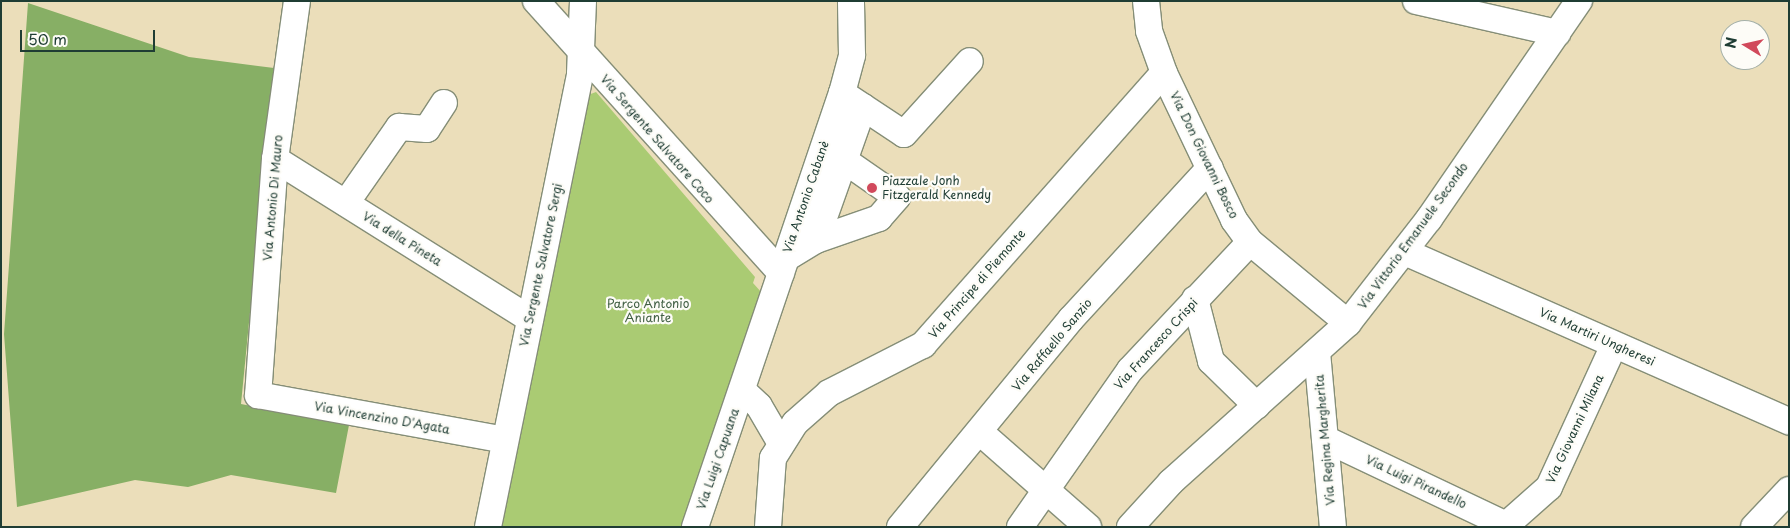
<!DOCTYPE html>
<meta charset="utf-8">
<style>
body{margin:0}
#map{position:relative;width:1790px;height:528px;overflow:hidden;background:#ebdeba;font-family:"Playpen Sans",sans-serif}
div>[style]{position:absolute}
.green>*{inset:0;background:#aacb73}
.forest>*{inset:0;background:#87af65}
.roads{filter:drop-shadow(1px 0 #858e77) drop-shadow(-1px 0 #858e77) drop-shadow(0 1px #858e77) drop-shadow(0 -1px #858e77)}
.minor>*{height:26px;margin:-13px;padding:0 13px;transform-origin:13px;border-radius:13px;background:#fff}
.dots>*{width:14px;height:14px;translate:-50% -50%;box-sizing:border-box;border:2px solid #fdfcf7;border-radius:50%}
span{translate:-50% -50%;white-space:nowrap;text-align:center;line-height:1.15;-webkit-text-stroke:4.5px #fdfcf7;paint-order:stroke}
.street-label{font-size:12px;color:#1f3d34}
.poi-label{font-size:12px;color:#1f3d34}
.left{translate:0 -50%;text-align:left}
.park-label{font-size:12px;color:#426044}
.frame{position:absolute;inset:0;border:2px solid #1f3d34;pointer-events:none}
.north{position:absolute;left:1720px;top:20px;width:50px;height:50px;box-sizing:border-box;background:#fdfcf7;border:1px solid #a4b0a9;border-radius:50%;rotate:279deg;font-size:14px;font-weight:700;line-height:20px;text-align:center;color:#1f3d34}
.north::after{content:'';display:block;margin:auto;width:18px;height:22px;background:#d1495b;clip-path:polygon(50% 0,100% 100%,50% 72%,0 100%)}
.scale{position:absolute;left:20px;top:30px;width:135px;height:22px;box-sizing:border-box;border:2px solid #1f3d34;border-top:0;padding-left:6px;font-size:15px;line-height:18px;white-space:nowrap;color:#1f3d34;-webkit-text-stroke:4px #fdfcf7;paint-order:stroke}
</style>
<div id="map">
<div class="green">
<div style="clip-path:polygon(596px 92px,755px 277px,753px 283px,762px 293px,681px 527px,502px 527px,588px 95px)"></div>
</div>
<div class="forest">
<div style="clip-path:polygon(28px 3px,189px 57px,274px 68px,241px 404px,349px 425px,336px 493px,231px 475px,188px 487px,135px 480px,17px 507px,4px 334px)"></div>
</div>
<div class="roads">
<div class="minor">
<div style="left:297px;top:1px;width:160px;rotate:97.9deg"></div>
<div style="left:275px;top:159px;width:237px;rotate:94.1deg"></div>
<div style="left:258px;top:395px;width:251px;rotate:10.3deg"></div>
<div style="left:536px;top:1px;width:366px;rotate:48deg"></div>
<div style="left:1146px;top:1px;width:30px;rotate:84deg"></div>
<div style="left:1149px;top:31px;width:45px;rotate:70.3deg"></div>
<div style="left:1164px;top:73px;width:163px;rotate:64.5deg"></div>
<div style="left:1234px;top:220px;width:27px;rotate:54deg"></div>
<div style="left:1250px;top:242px;width:127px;rotate:39.6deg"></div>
<div style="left:1416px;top:1px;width:145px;rotate:12.8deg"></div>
<div style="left:842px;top:93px;width:74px;rotate:33.5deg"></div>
<div style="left:904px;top:134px;width:98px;rotate:-47.9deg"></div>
<div style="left:275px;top:159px;width:301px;rotate:32.1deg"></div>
<div style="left:346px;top:203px;width:93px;rotate:-55.1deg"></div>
<div style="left:399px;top:127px;width:28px;rotate:4deg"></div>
<div style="left:427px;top:129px;width:31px;rotate:-57deg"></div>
<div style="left:816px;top:240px;width:141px;rotate:-70.5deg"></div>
<div style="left:1405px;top:252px;width:420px;rotate:23.8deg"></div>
<div style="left:786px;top:258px;width:35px;rotate:-31deg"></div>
<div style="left:816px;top:240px;width:67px;rotate:-19.2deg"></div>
<div style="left:879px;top:218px;width:28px;rotate:-49deg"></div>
<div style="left:897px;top:197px;width:65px;rotate:-145.1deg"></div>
<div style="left:1195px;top:299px;width:64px;rotate:75.5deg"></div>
<div style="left:1211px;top:361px;width:64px;rotate:44.4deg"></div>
<div style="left:1317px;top:352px;width:176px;rotate:84.8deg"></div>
<div style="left:742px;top:390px;width:23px;rotate:43deg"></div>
<div style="left:759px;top:406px;width:42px;rotate:59.7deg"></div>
<div style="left:980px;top:432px;width:144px;rotate:41.3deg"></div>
<div style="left:1325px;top:439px;width:200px;rotate:25.4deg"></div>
<div style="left:488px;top:527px;width:463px;rotate:-78.5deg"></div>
<div style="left:580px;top:73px;width:72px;rotate:-87.6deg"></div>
<div style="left:695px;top:527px;width:458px;rotate:-71.3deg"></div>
<div style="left:842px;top:93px;width:39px;rotate:-75deg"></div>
<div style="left:852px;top:55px;width:54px;rotate:-91.1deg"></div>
<div style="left:768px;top:527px;width:69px;rotate:-85.9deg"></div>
<div style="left:773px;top:458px;width:41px;rotate:-57.8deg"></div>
<div style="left:795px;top:423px;width:45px;rotate:-41.4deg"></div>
<div style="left:829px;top:393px;width:106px;rotate:-27.1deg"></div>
<div style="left:923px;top:345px;width:363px;rotate:-48.5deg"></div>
<div style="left:900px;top:527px;width:269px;rotate:-50.6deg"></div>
<div style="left:1071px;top:319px;width:205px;rotate:-47.4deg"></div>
<div style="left:1020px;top:527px;width:192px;rotate:-55deg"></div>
<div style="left:1130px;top:370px;width:175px;rotate:-46.8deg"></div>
<div style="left:1130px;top:527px;width:61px;rotate:-47.7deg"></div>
<div style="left:1171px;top:482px;width:238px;rotate:-41.9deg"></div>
<div style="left:1348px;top:323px;width:132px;rotate:-52.1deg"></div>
<div style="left:1429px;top:219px;width:265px;rotate:-55.5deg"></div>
<div style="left:1504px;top:527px;width:60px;rotate:-41.6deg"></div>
<div style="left:1549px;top:487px;width:156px;rotate:-65.4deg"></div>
<div style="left:1754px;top:527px;width:51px;rotate:-46.6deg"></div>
</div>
</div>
<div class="dots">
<div style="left:872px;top:188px;background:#d1495b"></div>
</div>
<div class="street-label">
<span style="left:657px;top:139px;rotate:49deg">Via Sergente Salvatore Coco</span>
<span style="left:1204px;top:155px;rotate:64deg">Via Don Giovanni Bosco</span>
<span style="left:806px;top:197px;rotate:-71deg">Via Antonio Cabanè</span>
<span style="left:273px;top:198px;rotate:-85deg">Via Antonio Di Mauro</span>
<span style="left:1413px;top:236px;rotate:-54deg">Via Vittorio Emanuele Secondo</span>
<span style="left:402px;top:239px;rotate:32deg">Via della Pineta</span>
<span style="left:541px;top:265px;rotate:-78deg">Via Sergente Salvatore Sergi</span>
<span style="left:977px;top:284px;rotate:-49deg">Via Principe di Piemonte</span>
<span style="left:1597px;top:337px;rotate:24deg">Via Martiri Ungheresi</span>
<span style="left:1156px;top:344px;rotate:-48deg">Via Francesco Crispi</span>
<span style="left:1052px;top:345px;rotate:-50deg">Via Raffaello Sanzio</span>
<span style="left:382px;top:418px;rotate:10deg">Via Vincenzino D'Agata</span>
<span style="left:1575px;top:429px;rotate:-65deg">Via Giovanni Milana</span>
<span style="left:1325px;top:440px;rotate:-95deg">Via Regina Margherita</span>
<span style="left:718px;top:459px;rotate:-71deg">Via Luigi Capuana</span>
<span style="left:1416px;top:482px;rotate:25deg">Via Luigi Pirandello</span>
</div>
<div class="poi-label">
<span class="left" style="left:882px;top:188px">Piazzale Jonh<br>Fitzgerald Kennedy</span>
</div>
<div class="park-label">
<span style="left:648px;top:311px">Parco Antonio<br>Aniante</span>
</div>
<div class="frame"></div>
<div class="north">N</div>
<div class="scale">50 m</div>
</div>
